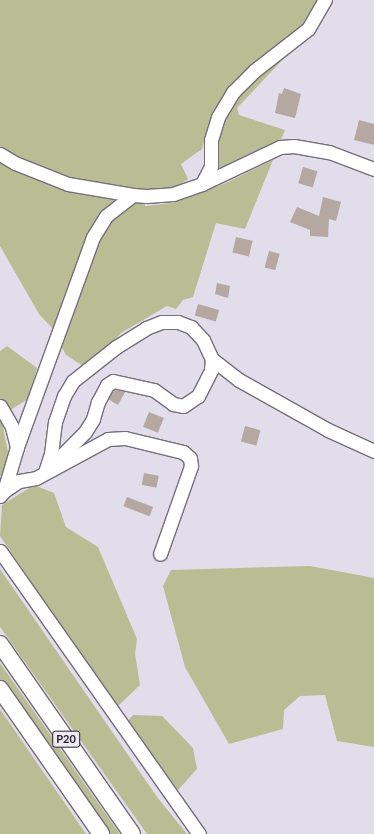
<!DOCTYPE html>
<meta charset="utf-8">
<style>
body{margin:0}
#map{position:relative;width:374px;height:834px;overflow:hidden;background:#e2ddea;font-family:Lato,sans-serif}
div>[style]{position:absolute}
.green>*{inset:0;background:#b9bd94;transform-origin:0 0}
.building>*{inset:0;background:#b5a8a0;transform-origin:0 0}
.roads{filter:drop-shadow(1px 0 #746f7b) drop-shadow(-1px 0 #746f7b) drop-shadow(0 1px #746f7b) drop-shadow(0 -1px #746f7b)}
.minor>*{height:13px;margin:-6.5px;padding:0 6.5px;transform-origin:6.5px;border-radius:6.5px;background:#fff}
.major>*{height:16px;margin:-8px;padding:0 8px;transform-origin:8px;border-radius:8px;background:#fff}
span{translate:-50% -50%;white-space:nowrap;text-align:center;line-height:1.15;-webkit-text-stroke:4px #f0eaf7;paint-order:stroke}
.shield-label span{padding:1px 3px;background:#f0eaf7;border:1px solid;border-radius:3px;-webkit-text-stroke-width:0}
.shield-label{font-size:11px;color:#232126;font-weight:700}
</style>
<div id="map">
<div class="green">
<div style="clip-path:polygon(0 0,321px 0,306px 26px,229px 90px,211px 117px,202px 149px,181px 164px,188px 179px,173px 190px,143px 192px,145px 206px,172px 203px,226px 183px,273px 160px,245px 229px,216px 223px,193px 297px,183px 300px,176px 309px,167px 306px,121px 333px,106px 349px,83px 366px,66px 355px,52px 328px,39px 314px,0 246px)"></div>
<div style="clip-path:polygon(306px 35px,237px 108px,239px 115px,285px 130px,279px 144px,221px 172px,215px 165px,216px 136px,235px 94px)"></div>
<div style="clip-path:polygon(7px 346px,37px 368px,28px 399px,12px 409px,3px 428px,9px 457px,0 477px,0 351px)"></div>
<div style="clip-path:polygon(34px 485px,54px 493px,66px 527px,98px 547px,137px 639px,135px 654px,140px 685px,117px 707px,0 536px,2px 505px)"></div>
<div style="clip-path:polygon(310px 566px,374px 578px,374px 747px,337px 741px,325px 695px,300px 696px,284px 710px,283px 729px,229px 744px,185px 667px,163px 586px,171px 570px)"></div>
<div style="clip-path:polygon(0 569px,157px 797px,187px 834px,147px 834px,0 627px)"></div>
<div style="left:0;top:663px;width:209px;height:15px;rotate:55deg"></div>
<div style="clip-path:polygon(0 709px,86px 834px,0 834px)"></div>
<div style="clip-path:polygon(133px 715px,162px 716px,193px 748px,197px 769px,178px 790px,127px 722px)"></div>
</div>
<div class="building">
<div style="clip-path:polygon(284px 88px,301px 94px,295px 118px,275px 113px,279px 93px,282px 94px)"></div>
<div style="clip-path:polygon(359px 120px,374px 124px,374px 145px,354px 140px)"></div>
<div style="left:303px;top:167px;width:15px;height:17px;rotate:16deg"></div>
<div style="clip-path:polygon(323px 197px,341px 202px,336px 221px,329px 219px,328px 237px,310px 236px,310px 230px,290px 222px,297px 207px,319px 216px)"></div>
<div style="left:236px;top:237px;width:17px;height:16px;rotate:13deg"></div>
<div style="left:269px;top:251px;width:11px;height:17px;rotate:15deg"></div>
<div style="clip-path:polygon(217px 283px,230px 286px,228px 298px,215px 294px)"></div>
<div style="left:198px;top:304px;width:22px;height:12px;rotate:16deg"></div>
<div style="clip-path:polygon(115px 390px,125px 392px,118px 405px,108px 399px)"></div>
<div style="left:149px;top:412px;width:16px;height:16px;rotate:22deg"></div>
<div style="left:245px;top:426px;width:16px;height:16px;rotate:15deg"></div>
<div style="left:144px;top:473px;width:15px;height:12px;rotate:11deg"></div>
<div style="left:127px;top:497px;width:28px;height:10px;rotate:21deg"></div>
</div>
<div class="roads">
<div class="minor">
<div style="left:0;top:154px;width:17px;rotate:31deg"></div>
<div style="left:15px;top:163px;width:57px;rotate:21.6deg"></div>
<div style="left:68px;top:184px;width:66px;rotate:9.6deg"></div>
<div style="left:133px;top:195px;width:13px;rotate:4deg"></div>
<div style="left:146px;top:196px;width:27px;rotate:-4deg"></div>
<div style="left:173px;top:194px;width:31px;rotate:-19deg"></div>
<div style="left:202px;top:184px;width:20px;rotate:-63deg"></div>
<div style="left:211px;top:166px;width:26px;rotate:-90deg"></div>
<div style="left:211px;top:140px;width:24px;rotate:-73deg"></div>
<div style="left:218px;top:117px;width:29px;rotate:-59deg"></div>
<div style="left:233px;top:92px;width:30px;rotate:-45deg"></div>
<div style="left:254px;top:71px;width:68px;rotate:-37.9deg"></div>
<div style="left:308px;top:29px;width:34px;rotate:-60deg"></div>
<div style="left:202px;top:184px;width:86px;rotate:-25.4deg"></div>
<div style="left:280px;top:147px;width:14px;rotate:-4deg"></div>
<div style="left:294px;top:146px;width:36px;rotate:10deg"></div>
<div style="left:329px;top:152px;width:48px;rotate:20.7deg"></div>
<div style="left:0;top:406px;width:24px;rotate:60deg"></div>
<div style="left:12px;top:427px;width:21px;rotate:76deg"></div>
<div style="left:53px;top:464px;width:45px;rotate:-45deg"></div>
<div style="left:85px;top:432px;width:15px;rotate:-58deg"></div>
<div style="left:93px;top:419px;width:18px;rotate:-74deg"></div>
<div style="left:98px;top:402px;width:19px;rotate:-62deg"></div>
<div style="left:107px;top:385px;width:7px;rotate:-34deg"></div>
<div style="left:113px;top:381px;width:42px;rotate:12.4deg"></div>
<div style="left:154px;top:390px;width:24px;rotate:36deg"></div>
<div style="left:173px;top:404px;width:10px;rotate:11deg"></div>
<div style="left:183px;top:406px;width:18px;rotate:-34deg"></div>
<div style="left:198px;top:396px;width:29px;rotate:-63deg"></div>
<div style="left:211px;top:370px;width:11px;rotate:-85deg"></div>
<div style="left:45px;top:472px;width:19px;rotate:-72deg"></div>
<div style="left:51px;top:454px;width:32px;rotate:-83deg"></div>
<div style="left:55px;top:422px;width:28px;rotate:-71deg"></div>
<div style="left:64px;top:396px;width:17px;rotate:-59deg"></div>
<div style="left:73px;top:381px;width:55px;rotate:-38.3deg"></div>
<div style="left:116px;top:347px;width:36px;rotate:-32deg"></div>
<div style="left:146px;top:328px;width:17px;rotate:-21deg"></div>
<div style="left:162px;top:322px;width:16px"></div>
<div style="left:178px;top:322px;width:14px;rotate:21deg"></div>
<div style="left:191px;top:327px;width:18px;rotate:47deg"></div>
<div style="left:203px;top:340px;width:21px;rotate:65deg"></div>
<div style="left:212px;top:359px;width:34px;rotate:38deg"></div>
<div style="left:239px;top:380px;width:102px;rotate:29.3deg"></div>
<div style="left:328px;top:430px;width:51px;rotate:24.5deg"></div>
<div style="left:4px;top:491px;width:18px;rotate:-34deg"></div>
<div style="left:19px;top:481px;width:17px;rotate:-10deg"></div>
<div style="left:36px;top:478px;width:82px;rotate:-28.4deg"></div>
<div style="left:108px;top:439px;width:17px;rotate:-3deg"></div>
<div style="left:125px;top:438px;width:60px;rotate:13.6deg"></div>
<div style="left:183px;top:452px;width:9px;rotate:41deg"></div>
<div style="left:190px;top:458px;width:8px;rotate:83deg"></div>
<div style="left:191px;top:466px;width:93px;rotate:109.4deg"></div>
<div style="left:0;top:496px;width:6px;rotate:-51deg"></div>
<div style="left:4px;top:491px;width:46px;rotate:-73.5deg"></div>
<div style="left:17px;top:447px;width:223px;rotate:-70.1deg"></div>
<div style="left:93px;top:237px;width:25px;rotate:-58deg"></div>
<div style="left:106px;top:216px;width:34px;rotate:-38deg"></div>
<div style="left:0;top:551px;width:346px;rotate:54.9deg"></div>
</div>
<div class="major">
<div style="left:0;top:644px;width:231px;rotate:55.2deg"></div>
<div style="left:0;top:689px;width:177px;rotate:55.1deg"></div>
</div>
</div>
<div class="shield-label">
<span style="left:66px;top:739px">Р20</span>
</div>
</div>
